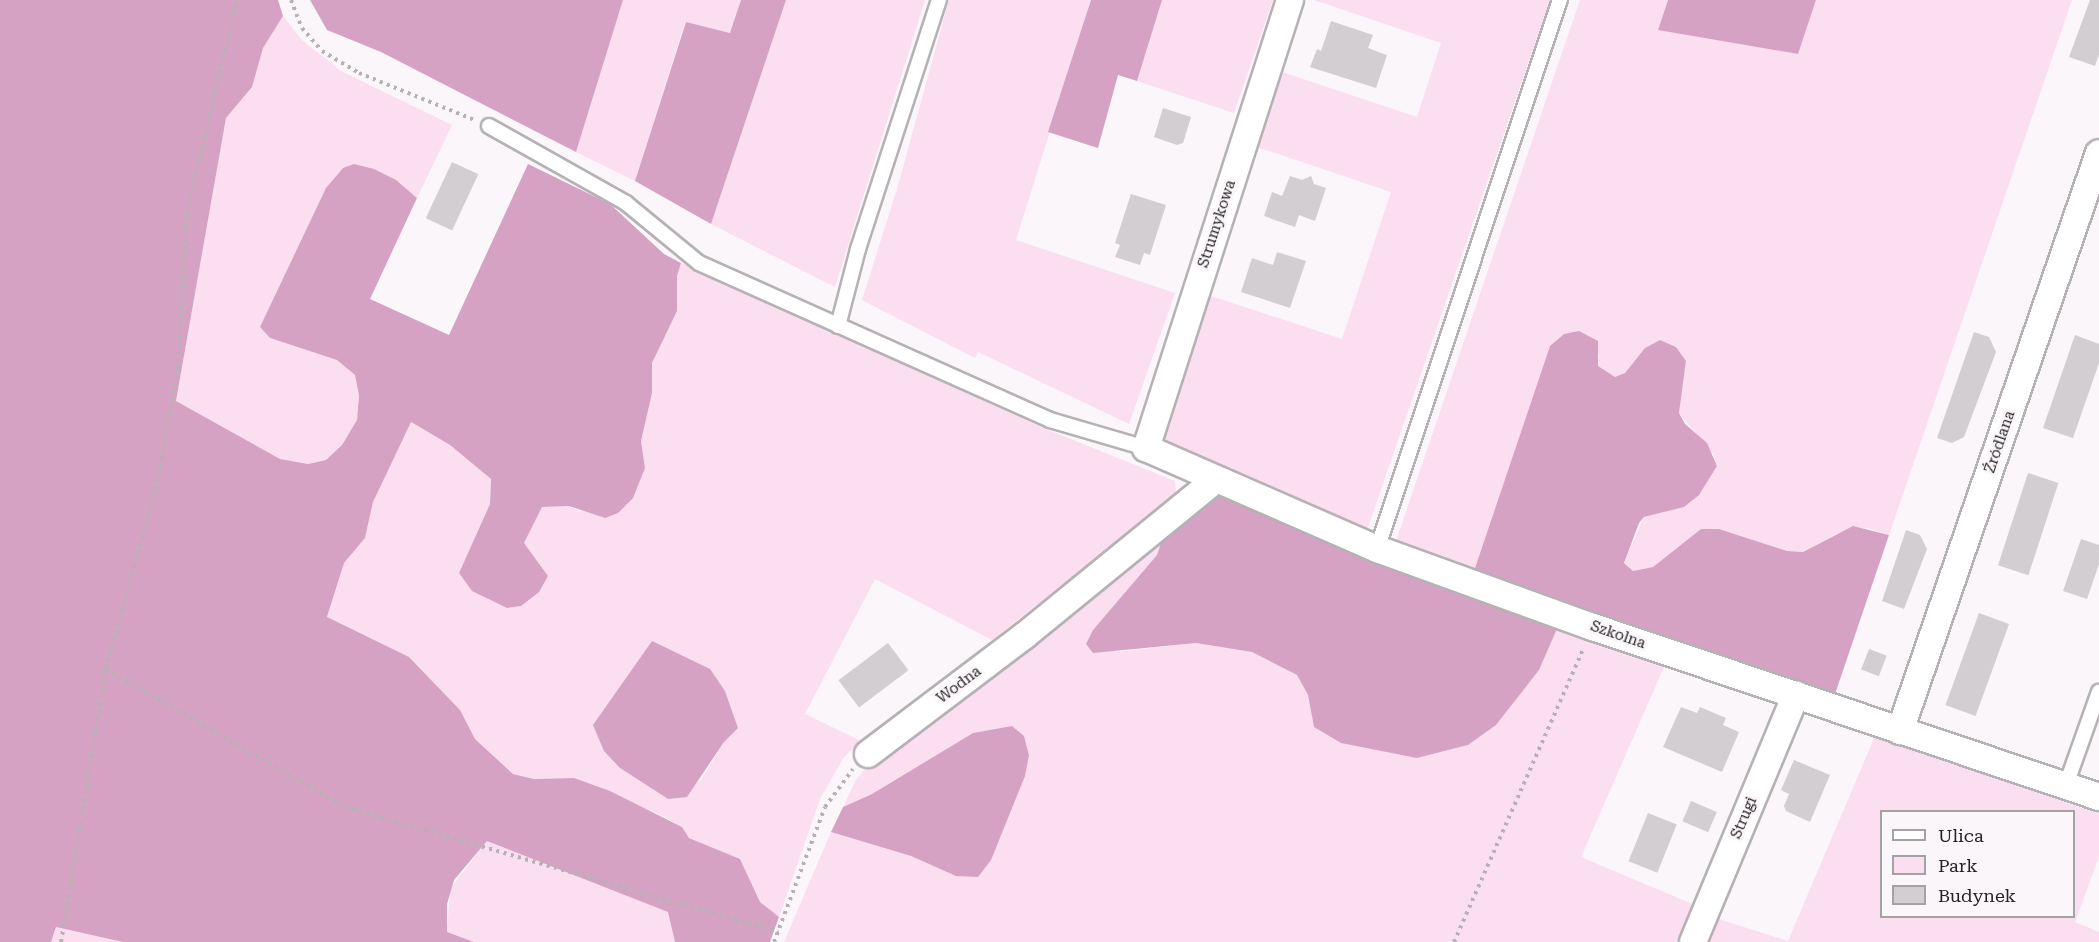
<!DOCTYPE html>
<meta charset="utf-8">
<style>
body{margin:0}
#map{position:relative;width:2099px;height:942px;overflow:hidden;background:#fbf6f9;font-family:"Roboto Serif",serif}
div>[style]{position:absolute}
.green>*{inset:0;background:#fbdeef}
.forest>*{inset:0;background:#d6a2c3}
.building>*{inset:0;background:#d3ced1;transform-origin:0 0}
.path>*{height:4px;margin-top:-2px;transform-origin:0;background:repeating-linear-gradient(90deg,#b6b2b4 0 3px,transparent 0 7.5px)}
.roads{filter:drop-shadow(2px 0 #b6b1b4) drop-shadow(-2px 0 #b6b1b4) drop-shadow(0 2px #b6b1b4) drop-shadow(0 -2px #b6b1b4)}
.service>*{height:14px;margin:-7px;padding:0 7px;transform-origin:7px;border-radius:7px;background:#fff}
.minor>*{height:26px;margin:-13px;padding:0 13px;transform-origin:13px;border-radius:13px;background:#fff}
span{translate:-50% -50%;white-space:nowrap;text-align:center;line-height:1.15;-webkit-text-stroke:6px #fbf6f9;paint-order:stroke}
.street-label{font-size:15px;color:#252324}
.legend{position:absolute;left:1880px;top:810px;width:195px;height:108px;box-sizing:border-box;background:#fbf6f9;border:2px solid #a5a2a4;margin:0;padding:8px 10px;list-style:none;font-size:18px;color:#252324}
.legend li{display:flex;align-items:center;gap:12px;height:30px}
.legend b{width:30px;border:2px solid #a5a2a4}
</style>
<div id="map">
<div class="green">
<div style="clip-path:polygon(623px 0,741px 0,731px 33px,685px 22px,635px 181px,576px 152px)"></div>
<div style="clip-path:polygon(786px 0,925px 0,835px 287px,711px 224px)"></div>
<div style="clip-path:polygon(949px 0,1091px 0,1016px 240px,1175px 293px,1129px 424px,978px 352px,975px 358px,862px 300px,897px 189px)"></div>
<div style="clip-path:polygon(1162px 0,1273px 0,1234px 113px,1137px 81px)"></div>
<div style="clip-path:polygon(1314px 0,1550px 0,1366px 533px,1289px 501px,1290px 494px,1160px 438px,1208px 295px,1342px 339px,1391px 192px,1257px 147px,1282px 72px,1417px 117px,1441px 43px)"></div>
<div style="clip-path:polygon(1580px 0,1668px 0,1658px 30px,1798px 54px,1816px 0,2072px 0,1889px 535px,1868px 528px,1838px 533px,1803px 552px,1787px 551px,1719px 529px,1701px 529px,1653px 567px,1633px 571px,1624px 563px,1644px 517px,1684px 507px,1699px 495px,1717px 466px,1714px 455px,1679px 413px,1686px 361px,1676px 347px,1660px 340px,1645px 348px,1625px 373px,1615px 377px,1598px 366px,1599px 354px,1550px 346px,1474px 571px,1395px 544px)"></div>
<div style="clip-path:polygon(283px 16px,302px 40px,341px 71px,452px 125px,417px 198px,396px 180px,260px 327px,270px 338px,337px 360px,355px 375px,359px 396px,357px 420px,342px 445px,326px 460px,308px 464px,280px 459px,176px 401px,226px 118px,252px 87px,263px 48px)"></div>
<div style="clip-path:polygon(evenodd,681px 263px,1041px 427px,1175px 481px,1176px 495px,992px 640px,875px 579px,805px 714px,861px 741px,844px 757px,820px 799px,779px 917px,760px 902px,740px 859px,689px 838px,682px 827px,663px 816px,574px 778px,534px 779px,513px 774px,475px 739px,460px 710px,409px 657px,327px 618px,344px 563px,365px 538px,373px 502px,410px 422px,450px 445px,491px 479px,490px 504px,459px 573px,548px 576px,524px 543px,542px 507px,569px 506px,580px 512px,645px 468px,641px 441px,652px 393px,652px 363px,677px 311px,677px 276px,681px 263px,725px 691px,738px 728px,724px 742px,701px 780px,668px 799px,620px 768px,725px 691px)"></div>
<div style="clip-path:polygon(1166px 528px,1157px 555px,1093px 630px,1116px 652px,1196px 643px,1252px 652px,1297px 675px,1308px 695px,1314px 727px,1417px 758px,1468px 745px,1496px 725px,1539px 670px,1560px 622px,1664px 667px,1581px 857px,1697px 906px,1681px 942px,784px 942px,831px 832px,911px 856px,956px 876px,1029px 755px,1024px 736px,1012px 726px,973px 733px,872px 794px,843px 807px,856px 780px,867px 767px)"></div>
<div style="clip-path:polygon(evenodd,1875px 736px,2099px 814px,2099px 857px,2075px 922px,2099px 932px,2099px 942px,1702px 942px,1712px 917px,1788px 941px,1875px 736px,1882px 812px,2074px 812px,2074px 916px,1882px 916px,1882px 812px)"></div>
<div style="clip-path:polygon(487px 841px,669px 912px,675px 942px,474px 942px,447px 932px,450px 889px)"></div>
<div style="clip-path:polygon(56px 927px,100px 934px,123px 942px,51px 942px)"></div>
</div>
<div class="forest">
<div style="clip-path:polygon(0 0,278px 0,283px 16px,263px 48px,252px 87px,226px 118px,176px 401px,280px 459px,308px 464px,326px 460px,342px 445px,357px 420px,359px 396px,355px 375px,337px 360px,270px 338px,260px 327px,326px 188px,343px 168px,354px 164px,374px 169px,396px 180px,417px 198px,370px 299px,449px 335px,528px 164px,610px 204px,664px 254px,681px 263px,677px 276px,677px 311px,652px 363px,652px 393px,641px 441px,645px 468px,633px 498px,618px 513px,605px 518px,569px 506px,542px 507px,524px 543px,548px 576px,539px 592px,521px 606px,507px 608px,472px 591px,459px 573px,490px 504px,491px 479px,450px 445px,411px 422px,373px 502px,365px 538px,344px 563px,327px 617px,409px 657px,460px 710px,475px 739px,513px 774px,534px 779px,574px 778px,610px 791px,682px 827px,689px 838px,740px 859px,760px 902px,779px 917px,770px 942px,675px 942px,668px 912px,487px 841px,454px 880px,447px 904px,447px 932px,474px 942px,123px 942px,56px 927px,51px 942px,0 942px)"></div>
<div style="clip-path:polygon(310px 0,623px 0,576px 152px,381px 52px,327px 30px)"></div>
<div style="clip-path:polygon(741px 0,786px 0,711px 224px,635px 181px,686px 22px,730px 33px)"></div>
<div style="clip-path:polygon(1091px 0,1162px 0,1137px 81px,1118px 75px,1098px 148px,1048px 132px)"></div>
<div style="clip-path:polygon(1668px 0,1816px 0,1798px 54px,1658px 30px)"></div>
<div style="clip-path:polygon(1579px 331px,1598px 341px,1598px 366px,1615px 377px,1625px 373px,1645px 348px,1660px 340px,1676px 347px,1686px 361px,1679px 413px,1685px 424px,1707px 443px,1717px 466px,1699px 495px,1684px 507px,1644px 517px,1639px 523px,1624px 563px,1633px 571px,1653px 567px,1701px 529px,1719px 529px,1787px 551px,1803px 552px,1853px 526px,1889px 535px,1834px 697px,1474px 571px,1550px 346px,1564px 334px)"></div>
<div style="clip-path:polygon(1216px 493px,1560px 622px,1539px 670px,1496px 725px,1468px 745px,1417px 758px,1341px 743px,1314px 727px,1308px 695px,1297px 675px,1252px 652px,1196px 643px,1093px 653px,1086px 644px,1093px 630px,1157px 555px,1166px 528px)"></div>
<div style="clip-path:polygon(652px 641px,710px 669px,725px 691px,738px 728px,724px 742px,687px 797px,668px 799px,620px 768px,604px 751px,593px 725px)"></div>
<div style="clip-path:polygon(1012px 726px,1024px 736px,1029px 755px,1025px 776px,991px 860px,978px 877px,956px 876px,911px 856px,831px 832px,843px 807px,872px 794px,973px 733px)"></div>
</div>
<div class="building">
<div style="clip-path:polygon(2090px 0,2099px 0,2099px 54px,2095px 66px,2069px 57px)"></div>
<div style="clip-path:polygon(1331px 21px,1373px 35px,1368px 48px,1387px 55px,1376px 88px,1310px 67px,1317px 49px,1321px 51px)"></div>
<div style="clip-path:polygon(1163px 108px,1191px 117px,1183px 143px,1177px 145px,1154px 137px)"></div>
<div style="left:452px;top:162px;width:29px;height:62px;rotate:25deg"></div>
<div style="clip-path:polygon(1290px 176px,1302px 180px,1311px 176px,1314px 184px,1326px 188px,1315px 221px,1299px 215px,1295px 227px,1264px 216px,1272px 192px,1282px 196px)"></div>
<div style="clip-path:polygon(1131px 194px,1166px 205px,1150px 255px,1144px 253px,1140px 265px,1115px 257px,1120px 245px,1115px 243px)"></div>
<div style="clip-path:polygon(1277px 252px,1306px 261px,1290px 308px,1241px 292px,1252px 258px,1273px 265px)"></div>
<div style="clip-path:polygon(1974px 332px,1989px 337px,1996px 352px,1964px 437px,1952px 443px,1937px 438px)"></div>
<div style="clip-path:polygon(2075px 335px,2099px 344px,2099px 363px,2073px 438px,2043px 428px)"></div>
<div style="left:2028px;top:473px;width:32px;height:97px;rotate:18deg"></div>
<div style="clip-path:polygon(1906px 530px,1920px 535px,1927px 549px,1904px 609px,1882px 601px)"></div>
<div style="clip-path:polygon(2081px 539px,2099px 545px,2099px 564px,2087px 599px,2063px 591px)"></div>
<div style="left:1979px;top:613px;width:32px;height:98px;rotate:20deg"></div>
<div style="left:888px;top:643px;width:34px;height:62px;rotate:53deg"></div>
<div style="left:1869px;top:649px;width:19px;height:22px;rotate:21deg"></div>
<div style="clip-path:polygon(1681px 707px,1697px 713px,1700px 707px,1726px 718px,1723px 725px,1739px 732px,1722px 772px,1663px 747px)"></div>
<div style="clip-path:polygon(1794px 760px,1830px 775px,1810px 822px,1786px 811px,1784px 806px,1789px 794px,1781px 790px)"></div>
<div style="left:1691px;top:801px;width:28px;height:22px;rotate:23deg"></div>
<div style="left:1648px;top:813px;width:31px;height:52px;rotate:22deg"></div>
</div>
<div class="path">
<div style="left:291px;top:0;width:30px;rotate:69deg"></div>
<div style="left:302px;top:28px;width:30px;rotate:49deg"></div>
<div style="left:322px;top:51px;width:43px;rotate:30.7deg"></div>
<div style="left:359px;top:73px;width:125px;rotate:22.1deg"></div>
<div style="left:106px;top:669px;width:276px;rotate:30deg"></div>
<div style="left:345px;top:807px;width:451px;rotate:16.1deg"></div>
<div style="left:61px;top:942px;width:277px;rotate:-80.6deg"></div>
<div style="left:106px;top:669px;width:187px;rotate:-74.5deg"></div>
<div style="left:156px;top:489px;width:122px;rotate:-79.6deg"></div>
<div style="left:178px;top:369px;width:157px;rotate:-86.7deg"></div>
<div style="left:187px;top:212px;width:218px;rotate:-76.7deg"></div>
<div style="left:774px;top:942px;width:144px;rotate:-69.3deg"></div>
<div style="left:825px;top:807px;width:47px;rotate:-53.6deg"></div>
<div style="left:1454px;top:942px;width:320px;rotate:-66.2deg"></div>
</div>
<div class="roads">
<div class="service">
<div style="left:489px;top:126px;width:157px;rotate:29.3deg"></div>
<div style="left:626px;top:203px;width:94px;rotate:39.4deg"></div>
<div style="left:699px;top:263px;width:385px;rotate:24.1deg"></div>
<div style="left:1050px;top:420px;width:100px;rotate:16.3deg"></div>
<div style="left:838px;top:326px;width:80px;rotate:-75.4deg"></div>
<div style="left:858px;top:249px;width:262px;rotate:-72deg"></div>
<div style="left:1377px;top:549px;width:579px;rotate:-71.57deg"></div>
<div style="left:2066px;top:785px;width:99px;rotate:-70.5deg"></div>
</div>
<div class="minor">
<div style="left:1290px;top:0;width:471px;rotate:107.8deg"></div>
<div style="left:1146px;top:448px;width:252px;rotate:23.6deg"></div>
<div style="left:1377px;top:549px;width:230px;rotate:19.9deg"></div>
<div style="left:1593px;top:627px;width:534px;rotate:18.57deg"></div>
<div style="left:1900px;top:731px;width:611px;rotate:-71deg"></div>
<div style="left:868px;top:754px;width:196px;rotate:-37.1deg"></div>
<div style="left:1024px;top:636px;width:247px;rotate:-39.2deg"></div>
<div style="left:1693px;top:942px;width:268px;rotate:-67.4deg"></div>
</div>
</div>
<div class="street-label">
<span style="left:1217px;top:224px;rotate:-72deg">Strumykowa</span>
<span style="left:2000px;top:442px;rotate:-71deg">Źródlana</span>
<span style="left:1618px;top:635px;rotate:19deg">Szkolna</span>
<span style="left:959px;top:685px;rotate:-37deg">Wodna</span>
<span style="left:1744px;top:818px;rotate:-67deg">Strugi</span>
</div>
<ul class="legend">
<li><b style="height:8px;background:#fff"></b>Ulica</li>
<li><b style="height:16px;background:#fbdeef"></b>Park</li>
<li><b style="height:16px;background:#d3ced1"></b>Budynek</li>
</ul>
</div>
